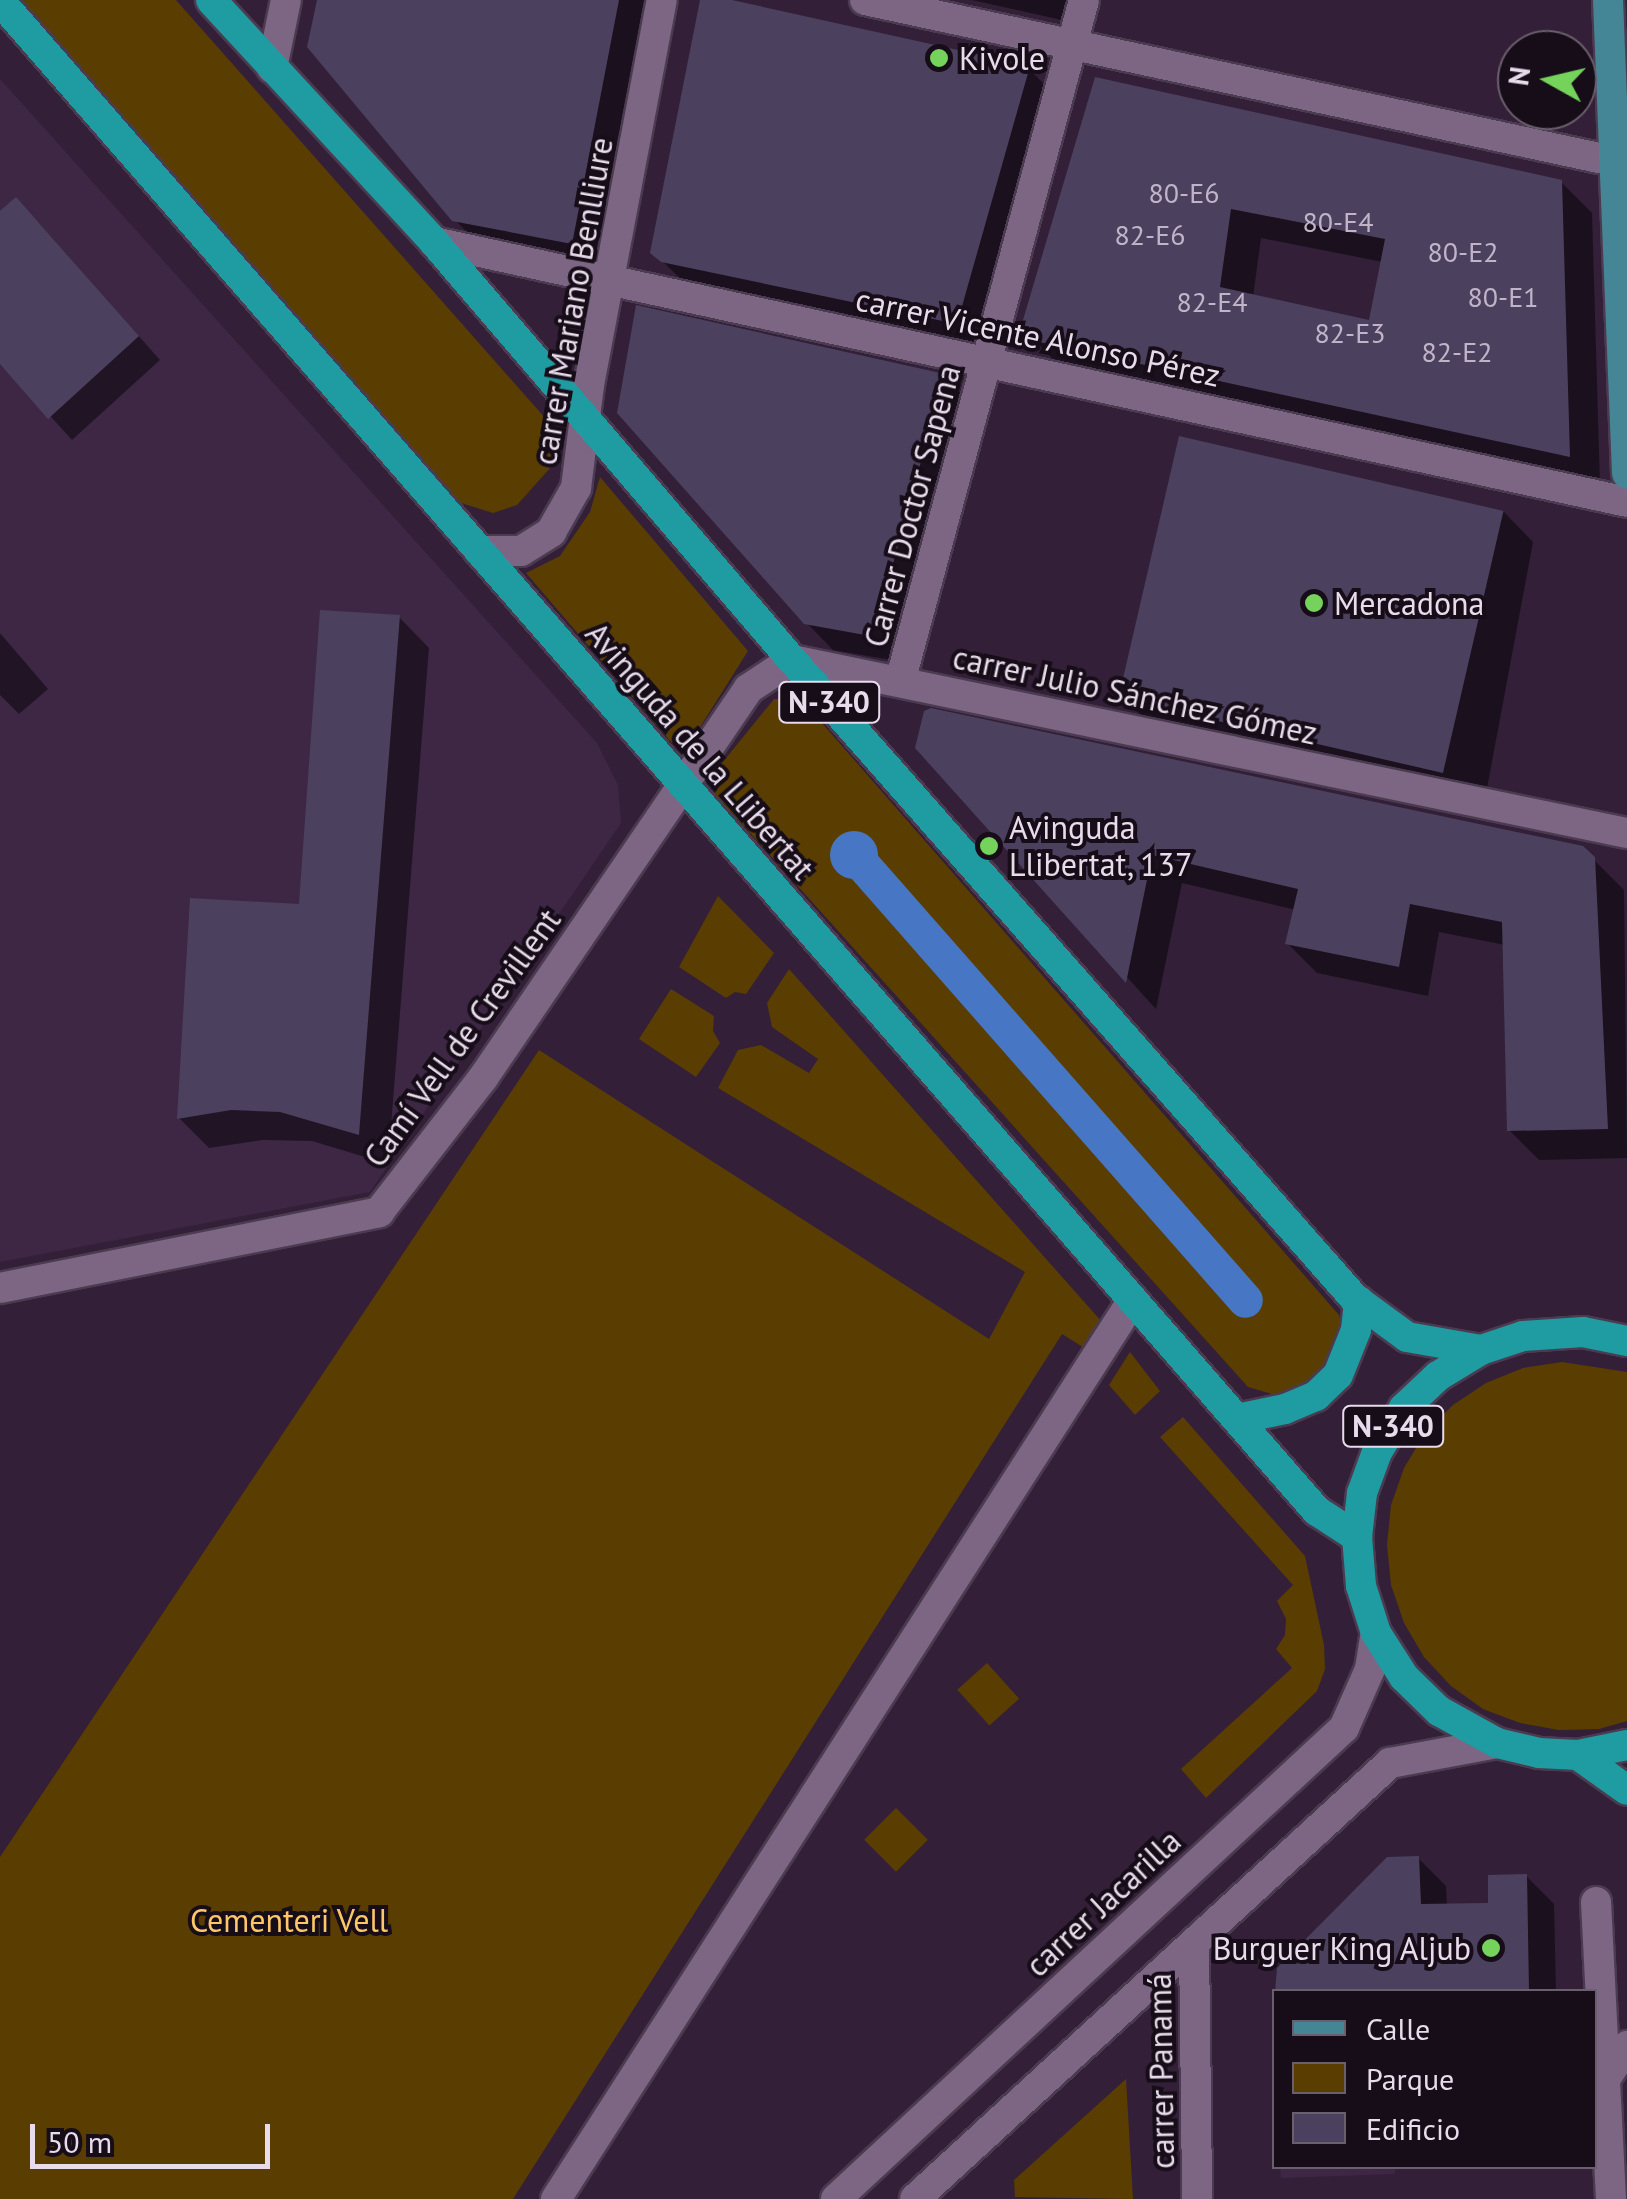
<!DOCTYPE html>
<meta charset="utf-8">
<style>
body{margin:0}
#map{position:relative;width:1627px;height:2199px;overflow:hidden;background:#331f38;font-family:"PT Sans",sans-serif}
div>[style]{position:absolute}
.built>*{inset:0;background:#3e2745}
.green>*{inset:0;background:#5a3e01;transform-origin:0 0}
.water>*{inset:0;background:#4777c4}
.round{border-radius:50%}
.shadow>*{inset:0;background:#0007}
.canal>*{height:35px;margin:-17.5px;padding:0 17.5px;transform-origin:17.5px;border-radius:17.5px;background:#4777c4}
.building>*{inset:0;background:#4b415f;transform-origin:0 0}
.roads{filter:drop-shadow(2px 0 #4b3b50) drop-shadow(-2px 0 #4b3b50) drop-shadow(0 2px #4b3b50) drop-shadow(0 -2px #4b3b50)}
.minor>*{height:30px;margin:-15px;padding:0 15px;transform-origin:15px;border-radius:15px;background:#7d6683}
.major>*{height:30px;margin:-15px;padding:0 15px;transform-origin:15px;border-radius:15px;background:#448696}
.highway>*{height:30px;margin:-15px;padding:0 15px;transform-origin:15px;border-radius:15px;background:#1e9ca2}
.dots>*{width:28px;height:28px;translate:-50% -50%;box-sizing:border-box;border:5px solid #160d18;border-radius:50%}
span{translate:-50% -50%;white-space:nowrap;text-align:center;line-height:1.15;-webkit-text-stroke:8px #160d18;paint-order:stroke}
.number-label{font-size:28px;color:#c1b4c8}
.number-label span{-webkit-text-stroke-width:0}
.shield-label span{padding:2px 8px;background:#160d18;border:2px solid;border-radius:8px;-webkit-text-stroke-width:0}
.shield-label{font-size:30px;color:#e8dbeb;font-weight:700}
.poi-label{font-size:32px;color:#e8dbeb}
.left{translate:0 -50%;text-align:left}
.right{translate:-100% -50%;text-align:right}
.street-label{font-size:32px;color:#e8dbeb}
.park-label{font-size:32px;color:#fdc669}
.legend{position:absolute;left:1272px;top:1989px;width:325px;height:180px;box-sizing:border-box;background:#160d18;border:2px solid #6a5f6c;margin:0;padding:12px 18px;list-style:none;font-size:30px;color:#e8dbeb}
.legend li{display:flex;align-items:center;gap:20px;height:50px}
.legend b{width:50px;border:2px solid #6a5f6c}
.north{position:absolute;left:1497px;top:30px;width:100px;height:100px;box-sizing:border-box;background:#160d18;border:2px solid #6a5f6c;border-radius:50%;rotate:278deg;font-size:28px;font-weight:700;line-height:40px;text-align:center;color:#e8dbeb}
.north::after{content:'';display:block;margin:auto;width:35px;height:45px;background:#75d25b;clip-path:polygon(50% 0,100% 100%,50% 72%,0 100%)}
.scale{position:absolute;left:30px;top:2124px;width:240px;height:45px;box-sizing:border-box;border:5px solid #e8dbeb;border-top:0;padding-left:12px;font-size:30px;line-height:35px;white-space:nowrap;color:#e8dbeb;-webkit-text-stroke:8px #160d18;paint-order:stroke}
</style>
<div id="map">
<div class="built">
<div style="clip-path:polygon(0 79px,597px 743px,618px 785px,621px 823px,370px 1192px,0 1262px)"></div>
<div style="clip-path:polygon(1280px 2167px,1395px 2167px,1395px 2174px,1281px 2178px)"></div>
</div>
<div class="green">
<div style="clip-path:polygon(19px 0,176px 0,554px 428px,552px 466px,517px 505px,493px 513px,461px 503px)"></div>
<div style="clip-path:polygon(600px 477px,748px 651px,690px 743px,672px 743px,526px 573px,560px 556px,590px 512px)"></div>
<div style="clip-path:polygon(774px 699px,801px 699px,1339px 1315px,1347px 1340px,1312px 1389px,1282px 1397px,1248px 1387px,715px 794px,718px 768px)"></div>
<div style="clip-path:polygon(718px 896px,774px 953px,746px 994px,735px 992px,726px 998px,679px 967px)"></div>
<div style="clip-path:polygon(789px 969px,1102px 1322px,1086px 1349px,1062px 1334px,513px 2199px,0 2199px,0 1857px,539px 1050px,989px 1339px,1025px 1272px,718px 1088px,738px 1050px,761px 1045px,809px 1073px,818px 1059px,772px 1027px,767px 1003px)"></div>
<div style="clip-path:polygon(671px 989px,714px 1016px,713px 1031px,720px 1043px,696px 1077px,639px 1039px)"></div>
<div style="clip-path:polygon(1130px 1352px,1160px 1391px,1135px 1415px,1109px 1385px)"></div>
<div style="clip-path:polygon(1562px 1362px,1627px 1372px,1627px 1721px,1599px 1729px,1559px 1730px,1520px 1723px,1483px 1709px,1451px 1686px,1424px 1657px,1404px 1623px,1391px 1585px,1387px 1545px,1391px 1505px,1404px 1468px,1425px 1433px,1453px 1405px,1486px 1383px,1523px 1368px)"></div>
<div style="clip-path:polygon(1183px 1417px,1305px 1556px,1324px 1645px,1325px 1669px,1317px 1691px,1206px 1798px,1181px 1769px,1292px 1668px,1276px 1649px,1285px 1635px,1286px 1619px,1277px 1601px,1293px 1585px,1160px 1437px)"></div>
<div style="left:987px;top:1663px;width:48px;height:40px;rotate:48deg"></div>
<div style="left:896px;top:1808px;width:45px;height:45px;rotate:45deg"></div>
<div style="clip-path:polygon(1126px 2079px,1133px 2199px,1015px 2197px,1014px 2180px)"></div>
</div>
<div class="water">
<div class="round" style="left:830px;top:831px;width:48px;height:48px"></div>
</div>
<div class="shadow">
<div style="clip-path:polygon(319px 0,648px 0,595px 267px,479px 244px,454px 219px)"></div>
<div style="clip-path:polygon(703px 0,721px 0,1028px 68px,1055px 95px,984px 349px,690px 288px,653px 252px)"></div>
<div style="clip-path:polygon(972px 0,1081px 0,1075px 23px)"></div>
<div style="clip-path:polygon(evenodd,1097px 80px,1561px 182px,1592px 213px,1600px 486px,1063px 369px,1032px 338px,1097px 80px,1261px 238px,1383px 262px,1371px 323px,1253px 297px,1261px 238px)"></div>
<div style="clip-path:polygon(0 214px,39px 223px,160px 360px,72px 440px,0 361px)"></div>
<div style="clip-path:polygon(944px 376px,970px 403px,892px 660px,833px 650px,806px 622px)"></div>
<div style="clip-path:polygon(1503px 511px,1533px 542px,1485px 799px,1153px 727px,1122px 697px)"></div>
<div style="clip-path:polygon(399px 617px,429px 648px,388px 1164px,312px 1141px,263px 1140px,209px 1148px,179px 1118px,301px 907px)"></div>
<div style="clip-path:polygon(0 633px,48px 689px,19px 714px,0 695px)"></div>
<div style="clip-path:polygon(918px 748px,1582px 848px,1624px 890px,1627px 1158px,1539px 1160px,1509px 1130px,1505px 945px,1439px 932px,1428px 996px,1317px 973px,1288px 944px,1296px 910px,1182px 883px,1156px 1009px)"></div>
<div style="clip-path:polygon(1418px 1858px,1446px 1886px,1447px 1906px,1491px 1906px,1526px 1876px,1554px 1904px,1556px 1992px,1278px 1992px)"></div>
</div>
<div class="canal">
<div style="left:862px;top:864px;width:580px;rotate:48.7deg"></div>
</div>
<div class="building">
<div style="clip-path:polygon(317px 0,619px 0,572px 244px,452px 221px,307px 47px)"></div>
<div style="clip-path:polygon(700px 0,732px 0,1030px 66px,957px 324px,661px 262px,650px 253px)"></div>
<div style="clip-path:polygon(evenodd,1095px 77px,1562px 180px,1570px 457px,1030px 340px,1023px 320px,1095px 77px,1231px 209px,1385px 239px,1369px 320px,1220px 287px,1231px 209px)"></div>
<div style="clip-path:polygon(16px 197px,139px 336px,48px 419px,0 364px,0 211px)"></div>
<div style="clip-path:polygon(636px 305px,945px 374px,876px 626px,865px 635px,804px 624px,617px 413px)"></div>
<div style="left:1179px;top:436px;width:333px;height:269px;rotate:13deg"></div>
<div style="clip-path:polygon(320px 610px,400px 615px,359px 1135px,280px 1112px,231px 1110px,177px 1119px,190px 898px,299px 904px)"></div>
<div style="clip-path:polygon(931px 708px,1583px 846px,1595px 857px,1608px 1129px,1507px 1131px,1502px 922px,1410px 904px,1399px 967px,1285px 944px,1298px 889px,1152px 855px,1126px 983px,915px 748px,924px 711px)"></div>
<div style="clip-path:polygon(1419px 1856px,1421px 1904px,1488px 1903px,1488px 1875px,1527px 1874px,1529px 1992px,1275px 1992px,1277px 1968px,1387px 1857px)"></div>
</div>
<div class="roads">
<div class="minor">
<div style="left:865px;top:0;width:779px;rotate:12.15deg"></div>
<div style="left:272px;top:68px;width:69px;rotate:-78.4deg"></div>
<div style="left:434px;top:242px;width:1221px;rotate:12.29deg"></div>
<div style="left:479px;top:551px;width:42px"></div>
<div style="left:521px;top:551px;width:36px;rotate:-32deg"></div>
<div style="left:551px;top:532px;width:51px;rotate:-60.4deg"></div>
<div style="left:576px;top:488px;width:104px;rotate:-82.8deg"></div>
<div style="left:589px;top:385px;width:392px;rotate:-79.3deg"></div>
<div style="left:900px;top:682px;width:706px;rotate:-74.9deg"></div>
<div style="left:0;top:1288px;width:387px;rotate:-11.3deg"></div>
<div style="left:379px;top:1212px;width:170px;rotate:-52.2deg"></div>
<div style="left:483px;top:1078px;width:471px;rotate:-55.7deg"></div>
<div style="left:748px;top:689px;width:53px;rotate:-33.4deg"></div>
<div style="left:792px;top:660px;width:853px;rotate:11.71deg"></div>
<div style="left:1596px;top:1902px;width:177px;rotate:87.1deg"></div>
<div style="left:1194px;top:1943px;width:256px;rotate:89.3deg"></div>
<div style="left:556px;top:2199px;width:1068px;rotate:-57.31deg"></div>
<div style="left:836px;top:2199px;width:693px;rotate:-42.84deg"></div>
<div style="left:1344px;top:1728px;width:64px;rotate:-66.2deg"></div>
<div style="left:1370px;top:1669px;width:36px;rotate:-81deg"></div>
<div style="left:915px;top:2199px;width:645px;rotate:-42.55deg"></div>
<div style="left:1390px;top:1763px;width:109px;rotate:-10.6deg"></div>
<div style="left:1611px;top:2199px;width:120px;rotate:-92.9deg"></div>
<div style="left:1605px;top:2079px;width:40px;rotate:-56deg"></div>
</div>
<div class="major">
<div style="left:1608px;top:0;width:474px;rotate:87.7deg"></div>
</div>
<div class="highway">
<div style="left:211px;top:0;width:329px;rotate:47.3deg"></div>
<div style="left:434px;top:242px;width:550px;rotate:49.42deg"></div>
<div style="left:792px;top:660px;width:850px;rotate:48.62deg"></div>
<div style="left:1354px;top:1298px;width:66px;rotate:36.3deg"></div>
<div style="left:1407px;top:1337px;width:75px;rotate:10deg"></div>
<div style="left:0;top:1px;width:2004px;rotate:48.91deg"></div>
<div style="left:1317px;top:1511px;width:48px;rotate:33deg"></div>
<div style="left:1627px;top:1341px;width:45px;rotate:-168.4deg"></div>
<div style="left:1583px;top:1332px;width:60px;rotate:176.2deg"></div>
<div style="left:1523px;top:1336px;width:44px;rotate:161.6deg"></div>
<div style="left:1481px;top:1350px;width:50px;rotate:148.8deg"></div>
<div style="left:1438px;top:1376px;width:47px;rotate:136.7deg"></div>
<div style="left:1404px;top:1408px;width:52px;rotate:121.5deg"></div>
<div style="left:1377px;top:1452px;width:44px;rotate:110.1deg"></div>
<div style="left:1362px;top:1493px;width:44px;rotate:96.5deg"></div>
<div style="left:1357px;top:1537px;width:49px;rotate:85.3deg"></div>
<div style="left:1361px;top:1586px;width:49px;rotate:72.3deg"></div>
<div style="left:1376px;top:1633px;width:52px;rotate:57.5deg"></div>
<div style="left:1404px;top:1677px;width:49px;rotate:44.2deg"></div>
<div style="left:1439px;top:1711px;width:66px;rotate:28.9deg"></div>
<div style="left:1497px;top:1743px;width:43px;rotate:13.4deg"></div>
<div style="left:1539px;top:1753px;width:39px;rotate:3deg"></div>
<div style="left:1578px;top:1755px;width:50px;rotate:-11.5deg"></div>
<div style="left:1237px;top:1419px;width:49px;rotate:-11.8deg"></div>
<div style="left:1285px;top:1409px;width:34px;rotate:-23deg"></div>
<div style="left:1316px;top:1396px;width:30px;rotate:-44deg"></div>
<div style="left:1338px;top:1375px;width:48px;rotate:-68.2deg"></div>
<div style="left:1356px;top:1330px;width:29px;rotate:-84deg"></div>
<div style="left:1578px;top:1755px;width:60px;rotate:35.5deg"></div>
</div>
</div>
<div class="dots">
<div style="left:939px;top:58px;background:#75d25b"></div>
<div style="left:1314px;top:603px;background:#75d25b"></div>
<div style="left:989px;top:846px;background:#75d25b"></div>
<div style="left:1491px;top:1948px;background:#75d25b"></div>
</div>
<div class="number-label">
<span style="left:1184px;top:193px">80-E6</span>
<span style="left:1338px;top:222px">80-E4</span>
<span style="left:1150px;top:235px">82-E6</span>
<span style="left:1463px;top:252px">80-E2</span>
<span style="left:1503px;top:297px">80-E1</span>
<span style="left:1212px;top:302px">82-E4</span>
<span style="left:1350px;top:333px">82-E3</span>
<span style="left:1457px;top:352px">82-E2</span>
</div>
<div class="shield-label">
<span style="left:829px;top:702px">N-340</span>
<span style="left:1393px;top:1426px">N-340</span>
</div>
<div class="poi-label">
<span class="left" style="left:959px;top:58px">Kivole</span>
<span class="left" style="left:1334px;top:603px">Mercadona</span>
<span class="left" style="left:1009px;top:846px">Avinguda<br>Llibertat, 137</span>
<span class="right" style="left:1471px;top:1948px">Burguer King Aljub</span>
</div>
<div class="street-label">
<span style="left:573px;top:301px;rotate:-80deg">carrer Mariano Benlliure</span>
<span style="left:1038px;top:337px;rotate:12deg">carrer Vicente Alonso Pérez</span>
<span style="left:912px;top:506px;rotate:-75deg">Carrer Doctor Sapena</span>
<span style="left:1135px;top:695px;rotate:12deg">carrer Julio Sánchez Gómez</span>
<span style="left:700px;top:751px;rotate:49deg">Avinguda de la Llibertat</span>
<span style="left:462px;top:1038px;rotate:-54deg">Camí Vell de Crevillent</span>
<span style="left:1103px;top:1903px;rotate:-43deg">carrer Jacarilla</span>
<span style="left:1161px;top:2071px;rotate:-91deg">carrer Panamá</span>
</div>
<div class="park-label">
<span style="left:289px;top:1920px">Cementeri Vell</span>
</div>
<ul class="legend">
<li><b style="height:12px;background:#448696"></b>Calle</li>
<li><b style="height:28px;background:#5a3e01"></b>Parque</li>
<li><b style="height:28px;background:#4b415f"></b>Edificio</li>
</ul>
<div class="north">N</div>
<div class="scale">50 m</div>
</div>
